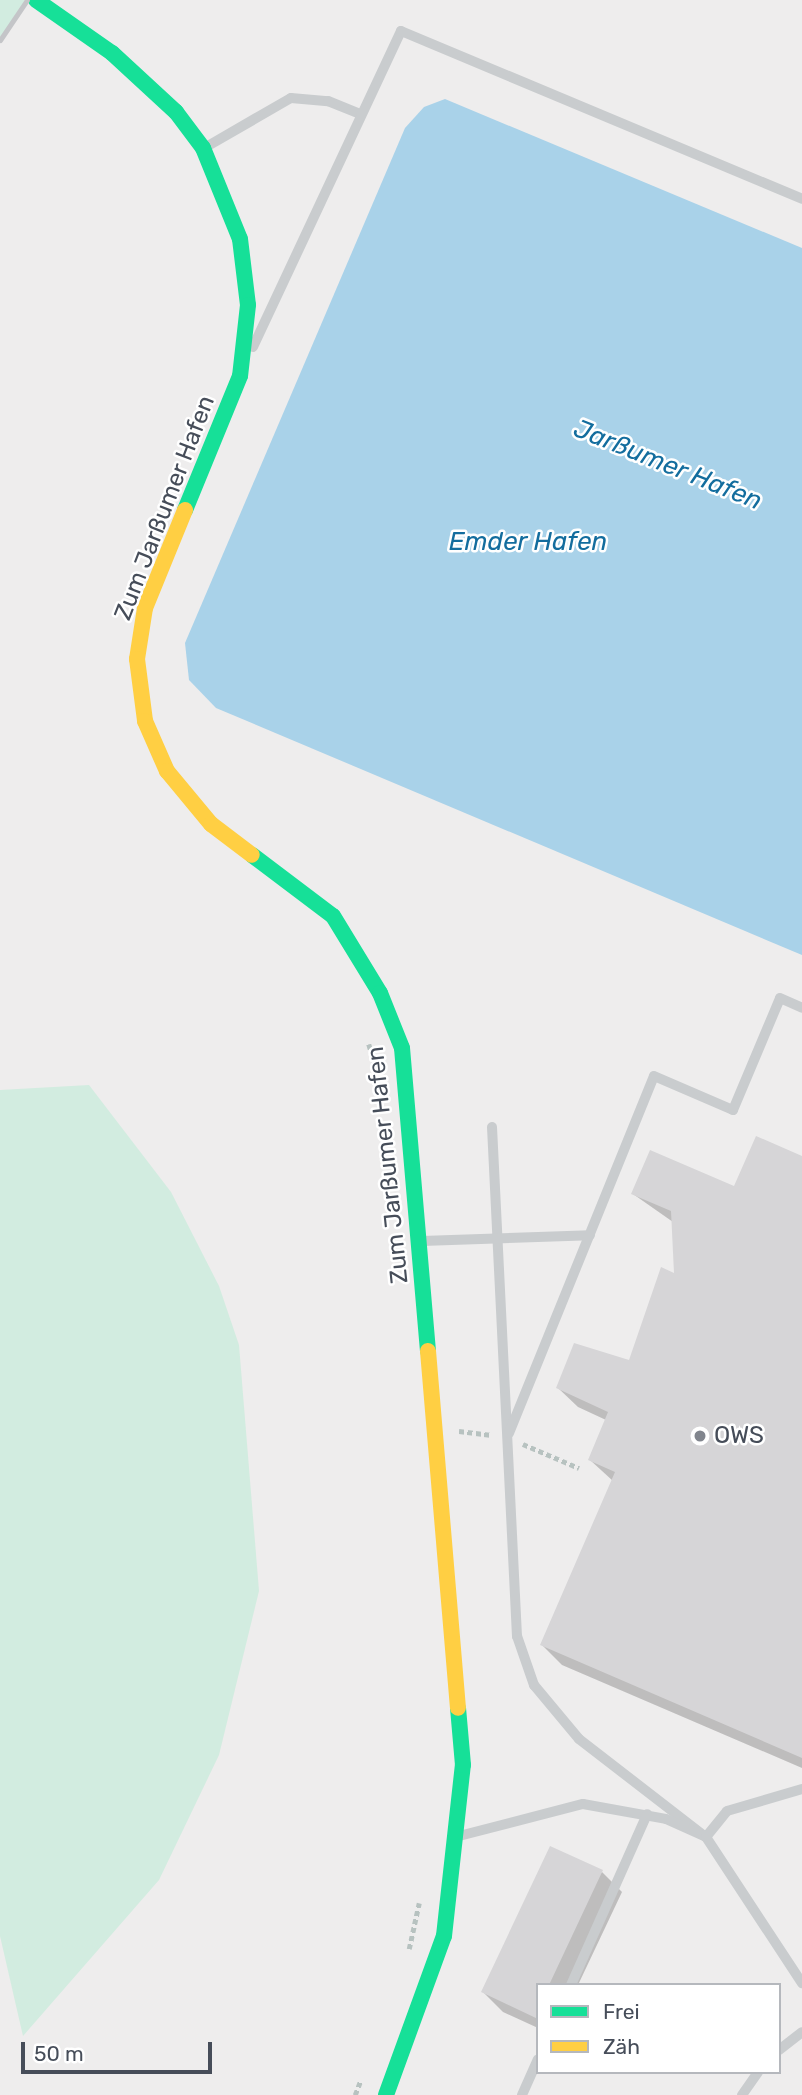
<!DOCTYPE html>
<meta charset="utf-8">
<style>
body{margin:0}
#map{position:relative;width:802px;height:2095px;overflow:hidden;background:#eeeded;font-family:Rubik,sans-serif}
div>[style]{position:absolute}
.green>*{inset:0;background:#d2ece0}
.water>*{inset:0;background:#a9d2e9}
.shadow>*{inset:0;background:#0003}
.building>*{inset:0;background:#d6d5d7}
.path>*{height:4.5px;margin-top:-2.25px;transform-origin:0;background:repeating-linear-gradient(90deg,#b7c2c0 0 5px,transparent 0 8.5px)}
.lane>*{height:10px;margin:-5px;padding:0 5px;transform-origin:5px;border-radius:5px;background:#c9ccce}
.fast>*{height:16px;margin:-8px;padding:0 8px;transform-origin:8px;border-radius:8px;background:#16e098}
.slow>*{height:16px;margin:-8px;padding:0 8px;transform-origin:8px;border-radius:8px;background:#ffcf43}
.rail>*{height:5px;margin:-2.5px;padding:0 2.5px;transform-origin:2.5px;border-radius:2.5px;background:#c4c5c8}
.dots>*{width:19px;height:19px;translate:-50% -50%;box-sizing:border-box;border:4px solid #fff;border-radius:50%}
span{translate:-50% -50%;white-space:nowrap;text-align:center;line-height:1.15;-webkit-text-stroke:5px #fff;paint-order:stroke}
.street-label{font-size:24px;color:#464d59}
.poi-label{font-size:24px;color:#464d59}
.left{translate:0 -50%;text-align:left}
.water-label{font-size:26px;color:#136d9e;font-style:italic}
.legend{position:absolute;left:536px;top:1983px;width:245px;height:91px;box-sizing:border-box;background:#fff;border:2px solid #b5b8bd;margin:0;padding:9px 12px;list-style:none;font-size:21px;color:#464d59}
.legend li{display:flex;align-items:center;gap:14px;height:35px}
.legend b{width:35px;border:2px solid #b5b8bd}
.scale{position:absolute;left:21px;top:2042px;width:191px;height:32px;box-sizing:border-box;border:4px solid #464d59;border-top:0;padding-left:9px;font-size:21px;line-height:24px;white-space:nowrap;color:#464d59;-webkit-text-stroke:5px #fff;paint-order:stroke}
</style>
<div id="map">
<div class="green">
<div style="clip-path:polygon(0 0,27px 0,0 40px)"></div>
<div style="clip-path:polygon(89px 1085px,171px 1192px,219px 1286px,239px 1345px,259px 1591px,219px 1755px,159px 1880px,23px 2036px,0 1936px,0 1090px)"></div>
</div>
<div class="water">
<div style="clip-path:polygon(445px 99px,802px 248px,802px 955px,216px 708px,189px 680px,185px 643px,405px 128px,424px 107px)"></div>
</div>
<div class="shadow">
<div style="clip-path:polygon(802px 1158px,802px 1768px,562px 1665px,542px 1645px,613px 1481px,590px 1460px,606px 1420px,578px 1407px,558px 1388px,630px 1362px,676px 1275px,673px 1222px,633px 1194px,735px 1189px)"></div>
<div style="clip-path:polygon(602px 1872px,622px 1892px,578px 1985px,538px 1985px,538px 2028px,503px 2012px,483px 1992px)"></div>
</div>
<div class="building">
<div style="clip-path:polygon(756px 1136px,802px 1156px,802px 1758px,540px 1645px,615px 1472px,588px 1460px,608px 1412px,556px 1388px,574px 1343px,629px 1360px,661px 1267px,674px 1273px,671px 1211px,631px 1194px,650px 1150px,734px 1186px)"></div>
<div style="clip-path:polygon(550px 1846px,603px 1870px,549px 1985px,538px 1985px,538px 2019px,481px 1992px)"></div>
</div>
<div class="path">
<div style="left:369px;top:1044px;width:19px;rotate:74deg"></div>
<div style="left:459px;top:1431px;width:33px;rotate:7deg"></div>
<div style="left:523px;top:1444px;width:61px;rotate:23.2deg"></div>
<div style="left:409px;top:1949px;width:47px;rotate:-77.7deg"></div>
<div style="left:355px;top:2095px;width:14px;rotate:-69deg"></div>
</div>
<div class="lane">
<div style="left:206px;top:147px;width:98px;rotate:-30deg"></div>
<div style="left:291px;top:98px;width:37px;rotate:5deg"></div>
<div style="left:328px;top:101px;width:35px;rotate:22deg"></div>
<div style="left:253px;top:347px;width:349px;rotate:-64.9deg"></div>
<div style="left:401px;top:31px;width:435px;rotate:22.7deg"></div>
<div style="left:492px;top:1127px;width:510px;rotate:87.19deg"></div>
<div style="left:517px;top:1636px;width:52px;rotate:70.9deg"></div>
<div style="left:534px;top:1685px;width:70px;rotate:50.2deg"></div>
<div style="left:579px;top:1739px;width:160px;rotate:37.7deg"></div>
<div style="left:706px;top:1837px;width:175px;rotate:56.7deg"></div>
<div style="left:422px;top:1241px;width:168px;rotate:-2deg"></div>
<div style="left:509px;top:1433px;width:385px;rotate:-67.9deg"></div>
<div style="left:654px;top:1076px;width:86px;rotate:23.3deg"></div>
<div style="left:733px;top:1110px;width:121px;rotate:-67.2deg"></div>
<div style="left:780px;top:998px;width:24px;rotate:24deg"></div>
<div style="left:459px;top:1836px;width:128px;rotate:-14.5deg"></div>
<div style="left:583px;top:1804px;width:84px;rotate:10.2deg"></div>
<div style="left:666px;top:1819px;width:44px;rotate:24.2deg"></div>
<div style="left:706px;top:1837px;width:33px;rotate:-51deg"></div>
<div style="left:727px;top:1811px;width:78px;rotate:-16.3deg"></div>
<div style="left:571px;top:1985px;width:187px;rotate:-66deg"></div>
<div style="left:779px;top:2050px;width:29px;rotate:-38deg"></div>
<div style="left:522px;top:2095px;width:39px;rotate:-66deg"></div>
<div style="left:742px;top:2095px;width:28px;rotate:-55deg"></div>
</div>
<div class="fast">
<div style="left:36px;top:0;width:93px;rotate:34.9deg"></div>
<div style="left:112px;top:53px;width:87px;rotate:42.7deg"></div>
<div style="left:176px;top:112px;width:45px;rotate:53.1deg"></div>
<div style="left:203px;top:148px;width:98px;rotate:67.9deg"></div>
<div style="left:240px;top:239px;width:66px;rotate:83.1deg"></div>
<div style="left:248px;top:305px;width:71px;rotate:96.4deg"></div>
<div style="left:240px;top:376px;width:145px;rotate:112.3deg"></div>
<div style="left:252px;top:855px;width:101px;rotate:37deg"></div>
<div style="left:333px;top:916px;width:90px;rotate:58.6deg"></div>
<div style="left:380px;top:993px;width:59px;rotate:68.2deg"></div>
<div style="left:402px;top:1048px;width:304px;rotate:85.1deg"></div>
<div style="left:386px;top:2095px;width:169px;rotate:-70deg"></div>
<div style="left:444px;top:1936px;width:172px;rotate:-83.7deg"></div>
<div style="left:463px;top:1765px;width:57px;rotate:-95deg"></div>
</div>
<div class="slow">
<div style="left:185px;top:510px;width:106px;rotate:112.2deg"></div>
<div style="left:145px;top:608px;width:52px;rotate:98.9deg"></div>
<div style="left:137px;top:659px;width:63px;rotate:82.6deg"></div>
<div style="left:145px;top:721px;width:55px;rotate:66.3deg"></div>
<div style="left:167px;top:771px;width:69px;rotate:50.3deg"></div>
<div style="left:211px;top:824px;width:51px;rotate:37.1deg"></div>
<div style="left:428px;top:1351px;width:358px;rotate:85.2deg"></div>
</div>
<div class="rail">
<div style="left:0;top:40px;width:48px;rotate:-56deg"></div>
</div>
<div class="dots">
<div style="left:700px;top:1436px;background:#81858d"></div>
</div>
<div class="street-label">
<span style="left:165px;top:508px;rotate:-69deg">Zum Jarßumer Hafen</span>
<span style="left:388px;top:1165px;rotate:-96deg">Zum Jarßumer Hafen</span>
</div>
<div class="poi-label">
<span class="left" style="left:714px;top:1436px">OWS</span>
</div>
<div class="water-label">
<span style="left:668px;top:465px;rotate:22deg">Jarßumer Hafen</span>
<span style="left:528px;top:542px">Emder Hafen</span>
</div>
<ul class="legend">
<li><b style="height:9px;background:#16e098"></b>Frei</li>
<li><b style="height:9px;background:#ffcf43"></b>Zäh</li>
</ul>
<div class="scale">50 m</div>
</div>
